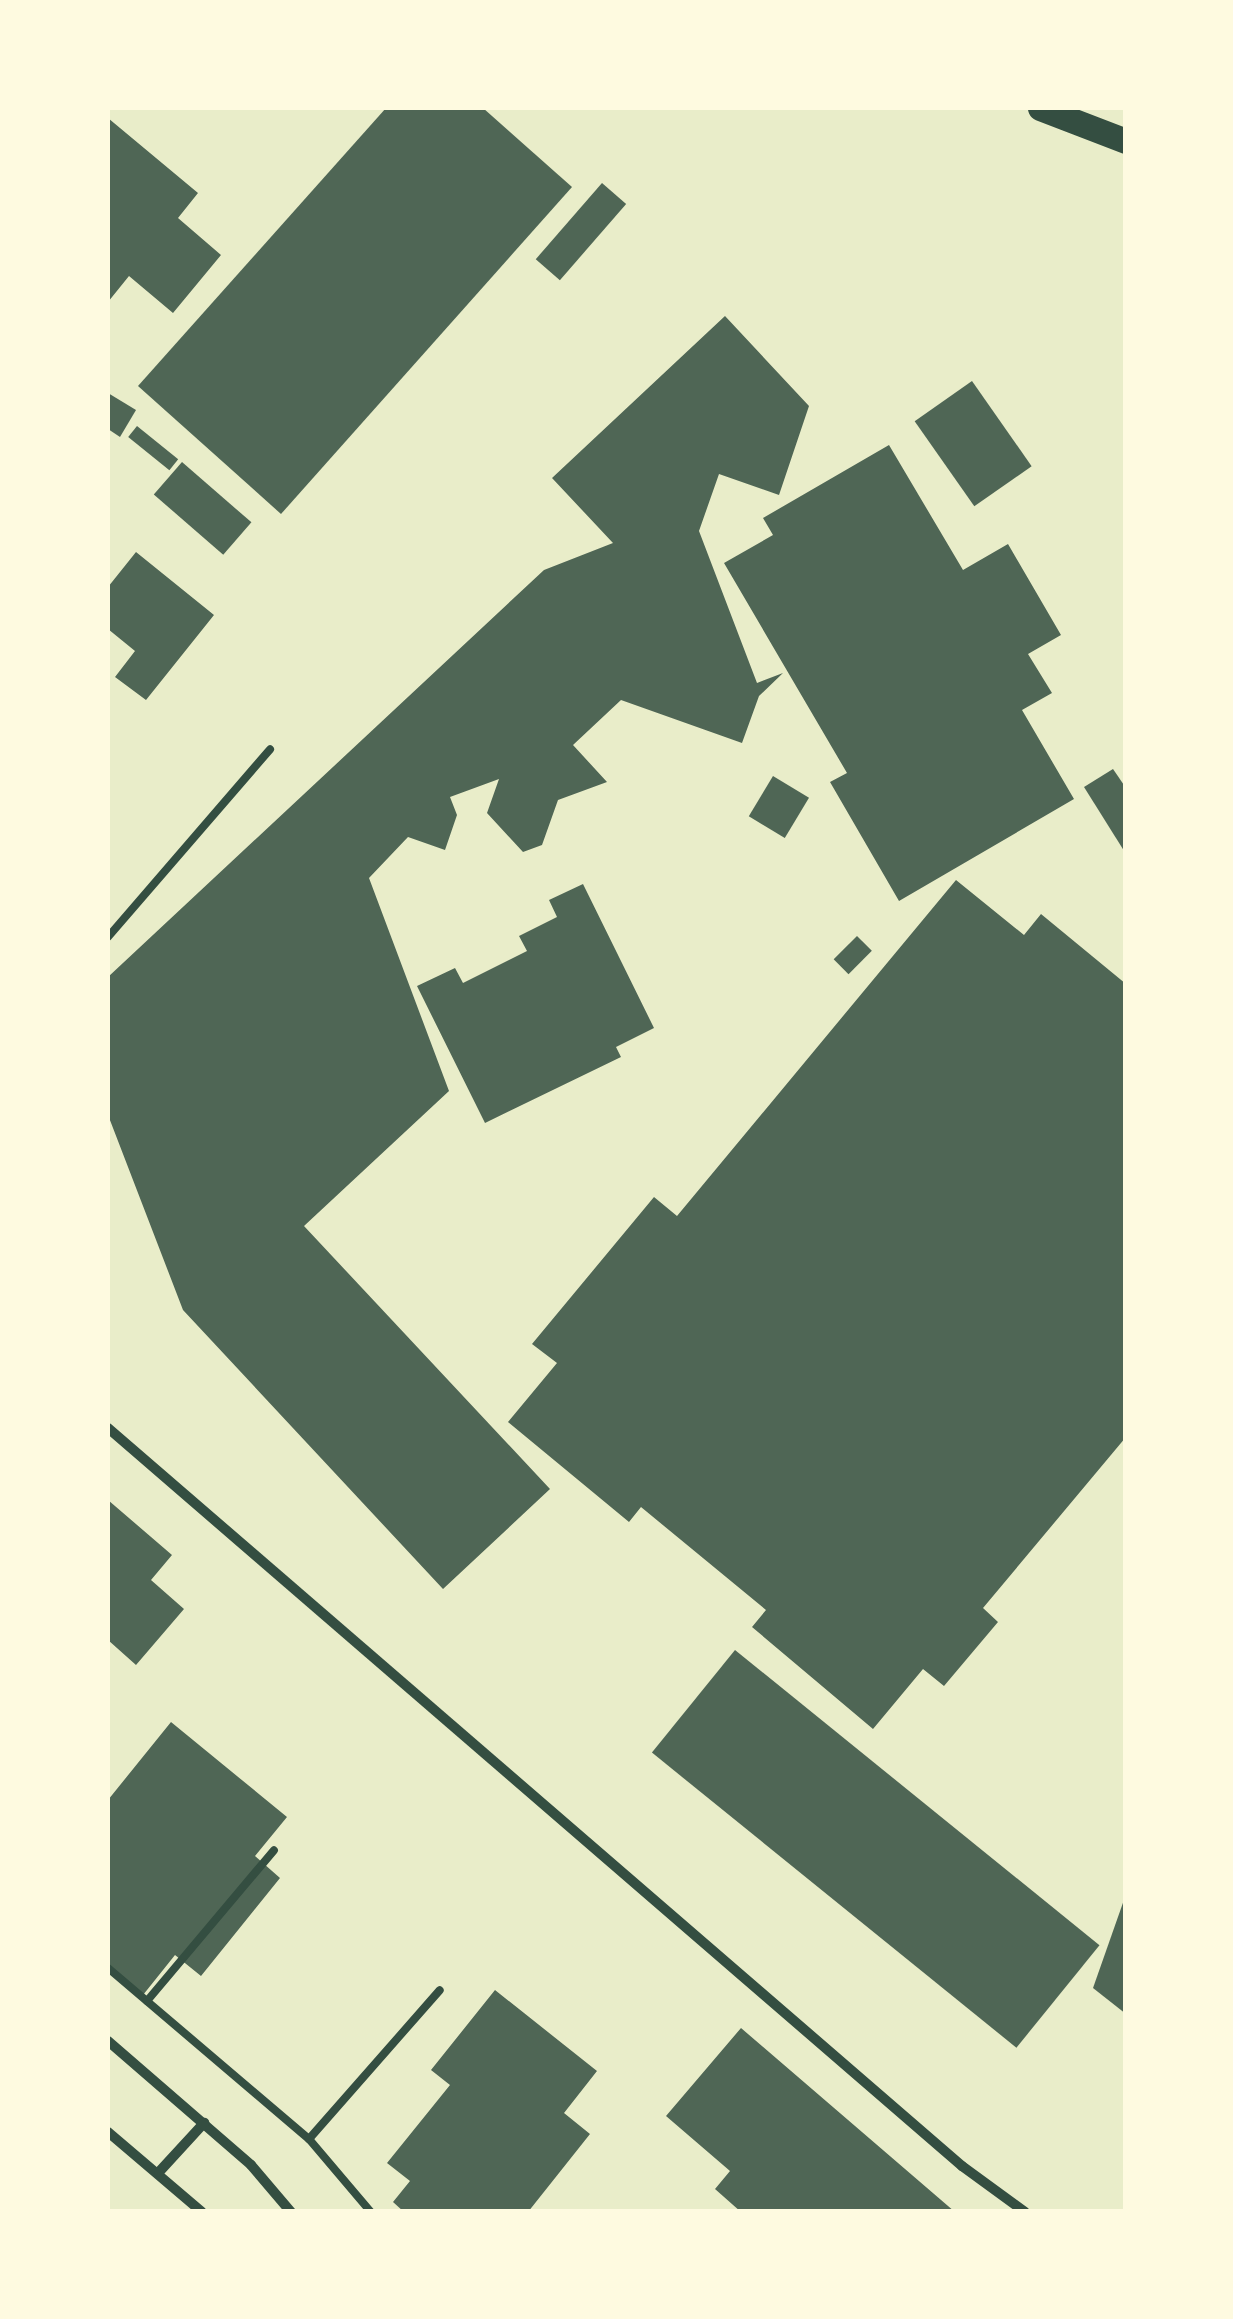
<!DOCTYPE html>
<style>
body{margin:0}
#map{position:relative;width:1233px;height:2319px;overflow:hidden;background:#e9edc9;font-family:"Fira Sans",sans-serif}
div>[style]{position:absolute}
.building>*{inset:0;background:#4f6655;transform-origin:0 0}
.service>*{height:8px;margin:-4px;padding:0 4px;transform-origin:4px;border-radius:4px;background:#344e41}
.minor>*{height:10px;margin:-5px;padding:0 5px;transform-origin:5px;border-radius:5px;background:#344e41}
.primary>*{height:25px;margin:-12.5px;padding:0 12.5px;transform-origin:12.5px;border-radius:12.5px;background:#344e41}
span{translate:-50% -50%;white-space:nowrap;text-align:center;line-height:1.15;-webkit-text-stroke:8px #fefae0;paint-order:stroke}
.frame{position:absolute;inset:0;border:110px solid #fefae0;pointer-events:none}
</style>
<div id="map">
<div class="building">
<div style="clip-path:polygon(386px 108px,483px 108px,572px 187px,281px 514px,138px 386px)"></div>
<div style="clip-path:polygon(108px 118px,198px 193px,178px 218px,221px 255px,173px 313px,129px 276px,108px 302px)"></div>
<div style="left:602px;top:183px;width:32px;height:101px;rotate:41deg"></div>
<div style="clip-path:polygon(725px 316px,809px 406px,779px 495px,719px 474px,699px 531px,757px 683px,783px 673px,759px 696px,742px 743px,621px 700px,573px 745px,607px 782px,558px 800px,542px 845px,523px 852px,487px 813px,499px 779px,450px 797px,457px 815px,445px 850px,408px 837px,369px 878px,449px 1091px,304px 1226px,550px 1489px,443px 1589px,183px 1310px,108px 1115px,108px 977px,544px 570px,613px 543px,552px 478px)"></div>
<div style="left:972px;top:381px;width:104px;height:70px;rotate:55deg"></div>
<div style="clip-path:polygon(108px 393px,136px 410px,120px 437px,108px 429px)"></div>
<div style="left:137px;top:426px;width:53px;height:14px;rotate:39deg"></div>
<div style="clip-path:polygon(889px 445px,963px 570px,1008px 544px,1061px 635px,1028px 654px,1052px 693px,1022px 710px,1074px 799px,899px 901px,830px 782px,847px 773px,724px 563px,773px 535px,763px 518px)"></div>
<div style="left:182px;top:462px;width:92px;height:43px;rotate:41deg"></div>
<div style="clip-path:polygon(136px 552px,214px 615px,146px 700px,115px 677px,135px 651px,108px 629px,108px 587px)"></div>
<div style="clip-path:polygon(1113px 769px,1126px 788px,1126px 854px,1084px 787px)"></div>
<div style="left:773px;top:776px;width:42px;height:47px;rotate:31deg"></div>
<div style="clip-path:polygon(956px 880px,1024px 935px,1041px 914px,1126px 984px,1126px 1437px,983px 1608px,998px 1622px,944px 1686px,923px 1669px,873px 1729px,752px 1627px,766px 1610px,641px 1507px,629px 1522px,508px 1422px,557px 1363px,532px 1344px,654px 1197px,677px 1216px)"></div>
<div style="clip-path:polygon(583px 884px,654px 1028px,616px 1047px,621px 1057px,485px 1123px,417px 986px,455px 968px,463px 983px,527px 951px,519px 936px,557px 917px,549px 900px)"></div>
<div style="left:857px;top:936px;width:21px;height:33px;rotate:45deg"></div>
<div style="clip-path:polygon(108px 1500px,172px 1555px,151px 1580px,184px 1609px,136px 1665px,108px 1640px)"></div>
<div style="left:735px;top:1650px;width:469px;height:132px;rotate:39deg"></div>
<div style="clip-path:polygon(171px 1722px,287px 1817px,255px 1856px,280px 1878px,201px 1976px,175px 1955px,143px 1995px,108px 1966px,108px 1800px)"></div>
<div style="clip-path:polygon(1125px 1897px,1126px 1897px,1126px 2014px,1093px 1988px)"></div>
<div style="clip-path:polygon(495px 1990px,597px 2071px,564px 2113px,590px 2134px,528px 2212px,404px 2212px,393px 2202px,410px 2181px,387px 2163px,450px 2085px,431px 2070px)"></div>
<div style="clip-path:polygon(741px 2028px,955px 2212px,741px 2212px,715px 2189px,730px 2171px,666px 2116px)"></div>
</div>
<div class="service">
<div style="left:108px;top:937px;width:248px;rotate:-49.2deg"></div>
<div style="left:108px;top:1968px;width:264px;rotate:40.4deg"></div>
<div style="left:309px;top:2139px;width:96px;rotate:49.7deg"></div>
<div style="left:147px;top:2001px;width:197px;rotate:-49.9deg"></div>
<div style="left:309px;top:2139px;width:198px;rotate:-48.7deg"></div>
</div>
<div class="minor">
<div style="left:108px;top:1428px;width:1129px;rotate:40.83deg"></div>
<div style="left:962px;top:2166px;width:78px;rotate:36.1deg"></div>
<div style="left:108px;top:2041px;width:189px;rotate:40.9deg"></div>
<div style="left:251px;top:2165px;width:62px;rotate:49.6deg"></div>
<div style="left:108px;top:2132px;width:123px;rotate:40.4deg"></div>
<div style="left:159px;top:2172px;width:67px;rotate:-47.4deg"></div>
</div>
<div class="primary">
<div style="left:1040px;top:108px;width:92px;rotate:21deg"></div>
</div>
<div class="frame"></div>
</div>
